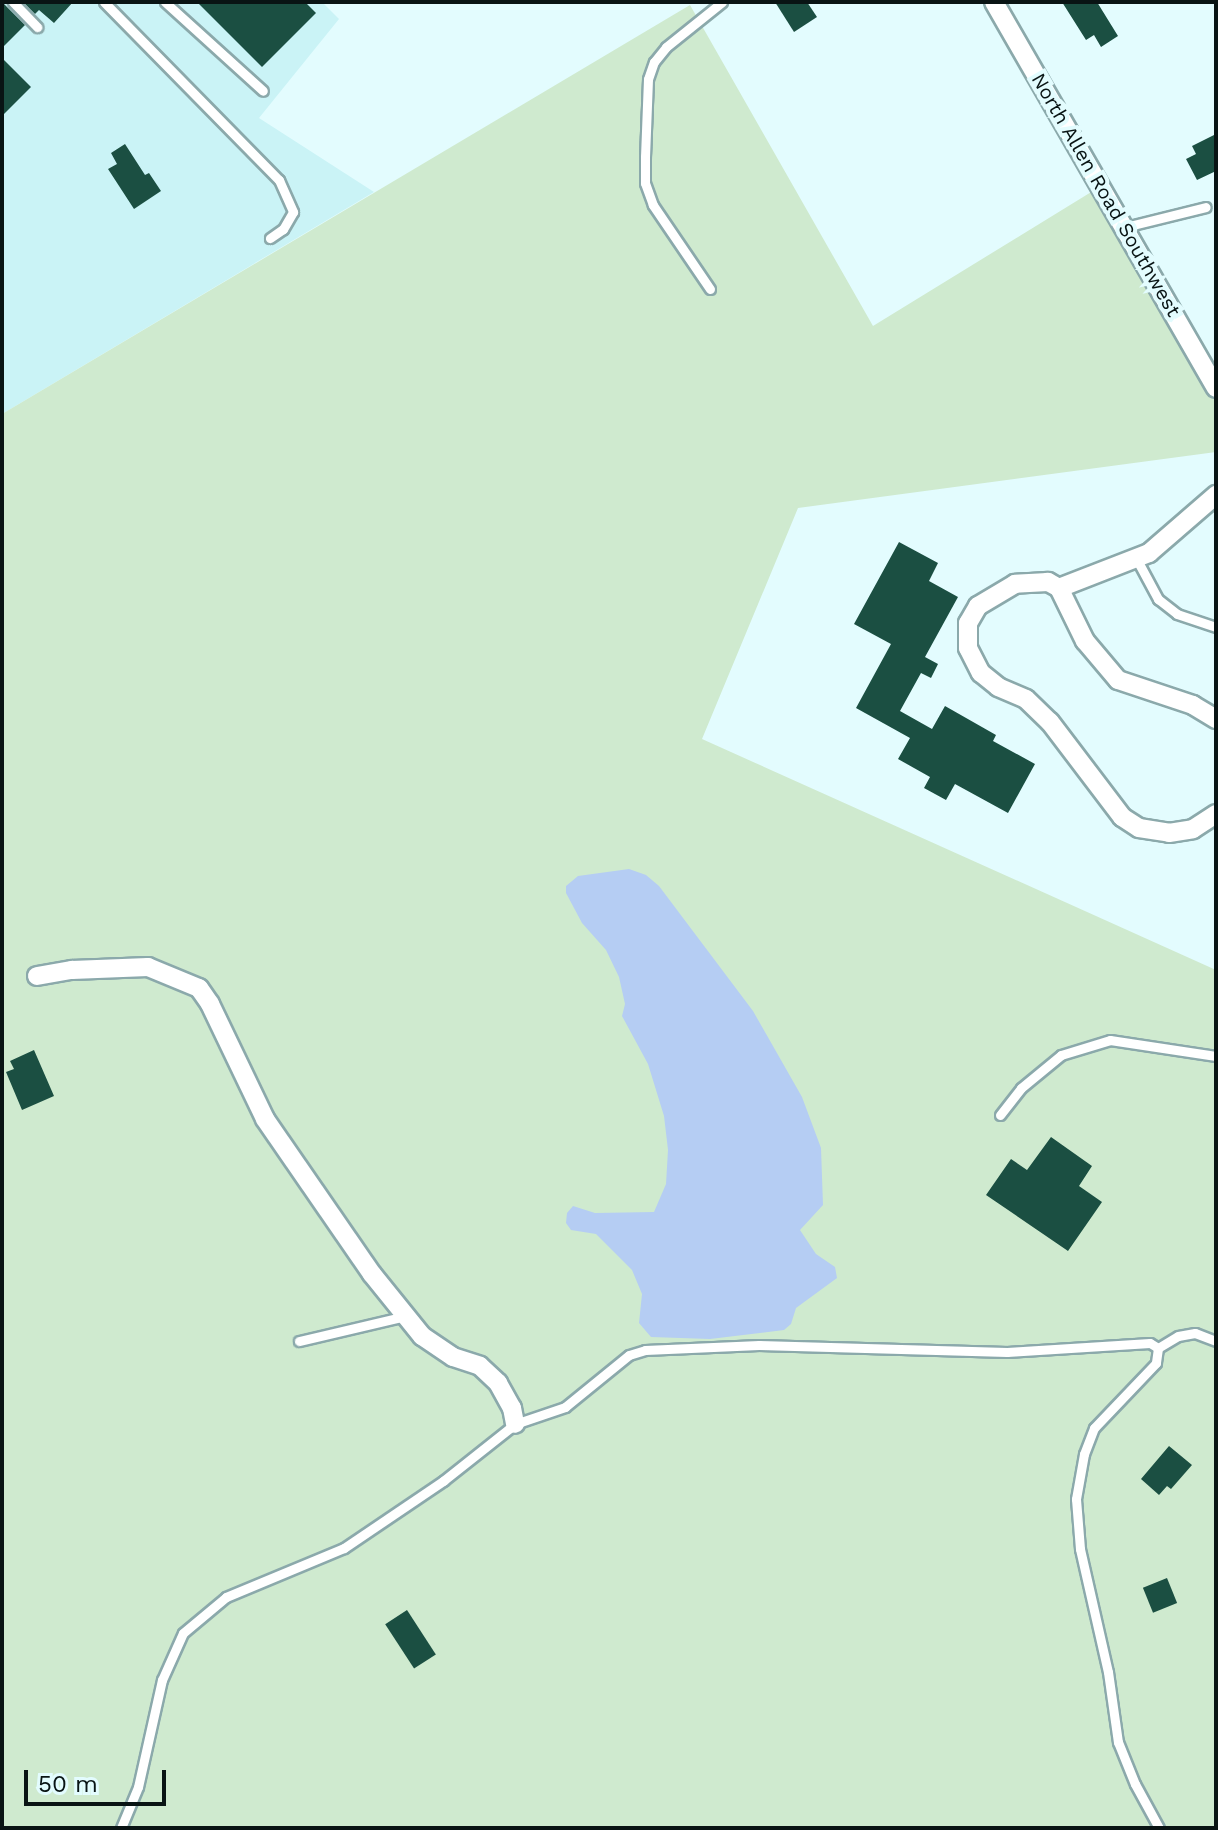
<!DOCTYPE html>
<style>
body{margin:0}
#map{position:relative;width:1218px;height:1830px;overflow:hidden;background:#e3fcfe;font-family:"Work Sans",sans-serif}
div>[style]{position:absolute}
.built>*{inset:0;background:#caf3f6}
.green>*{inset:0;background:#cfeacf}
.water>*{inset:0;background:#b5cdf3}
.building>*{inset:0;background:#1b4f42;transform-origin:0 0}
.roads{filter:drop-shadow(2px 0 #8ba9ab) drop-shadow(-2px 0 #8ba9ab) drop-shadow(0 2px #8ba9ab) drop-shadow(0 -2px #8ba9ab)}
.lane>*{height:9px;margin:-4.5px;padding:0 4.5px;transform-origin:4.5px;border-radius:4.5px;background:#fff}
.street>*{height:18px;margin:-9px;padding:0 9px;transform-origin:9px;border-radius:9px;background:#fff}
span{translate:-50% -50%;white-space:nowrap;text-align:center;line-height:1.15;-webkit-text-stroke:8px #e3fcfe;paint-order:stroke}
.street-label{font-size:20px;color:#091414}
.frame{position:absolute;inset:0;border:4px solid #091414;pointer-events:none}
.scale{position:absolute;left:24px;top:1770px;width:142px;height:36px;box-sizing:border-box;border:4px solid #091414;border-top:0;padding-left:10px;font-size:24px;line-height:28px;white-space:nowrap;color:#091414;-webkit-text-stroke:6px #e3fcfe;paint-order:stroke}
</style>
<div id="map">
<div class="built">
<div style="clip-path:polygon(2px 2px,322px 2px,339px 19px,259px 118px,374px 192px,2px 414px)"></div>
</div>
<div class="green">
<div style="clip-path:polygon(690px 5px,873px 326px,1101px 186px,1216px 377px,1216px 452px,798px 508px,702px 739px,1216px 970px,1216px 1828px,2px 1828px,2px 414px)"></div>
</div>
<div class="water">
<div style="clip-path:polygon(629px 869px,646px 875px,659px 886px,753px 1011px,802px 1097px,821px 1148px,823px 1205px,800px 1230px,816px 1254px,835px 1267px,837px 1278px,796px 1308px,791px 1324px,784px 1330px,710px 1339px,651px 1337px,639px 1323px,642px 1294px,632px 1270px,596px 1234px,571px 1230px,566px 1223px,567px 1213px,573px 1206px,595px 1213px,654px 1212px,666px 1184px,668px 1150px,664px 1116px,648px 1064px,622px 1016px,625px 1004px,619px 977px,606px 950px,582px 923px,566px 893px,566px 886px,578px 876px)"></div>
</div>
<div class="building">
<div style="clip-path:polygon(2px 2px,25px 25px,2px 48px)"></div>
<div style="clip-path:polygon(23px 2px,73px 2px,54px 23px,39px 10px,35px 14px)"></div>
<div style="clip-path:polygon(197px 2px,305px 2px,316px 13px,262px 67px)"></div>
<div style="clip-path:polygon(775px 2px,807px 2px,817px 17px,794px 32px)"></div>
<div style="clip-path:polygon(1062px 2px,1097px 2px,1118px 36px,1101px 47px,1094px 35px,1086px 40px)"></div>
<div style="clip-path:polygon(2px 58px,31px 87px,2px 116px)"></div>
<div style="clip-path:polygon(1216px 134px,1216px 171px,1197px 180px,1186px 159px,1196px 154px,1192px 146px)"></div>
<div style="clip-path:polygon(125px 144px,145px 175px,149px 173px,161px 191px,134px 209px,108px 169px,117px 164px,111px 153px)"></div>
<div style="clip-path:polygon(899px 542px,938px 563px,929px 581px,958px 597px,925px 657px,938px 664px,931px 678px,921px 673px,900px 711px,932px 729px,945px 706px,996px 735px,993px 741px,1035px 764px,1008px 813px,955px 784px,946px 800px,924px 788px,930px 777px,898px 759px,910px 738px,856px 708px,891px 644px,854px 624px)"></div>
<div style="clip-path:polygon(34px 1050px,54px 1096px,22px 1110px,6px 1072px,14px 1069px,10px 1061px)"></div>
<div style="clip-path:polygon(1051px 1137px,1092px 1166px,1079px 1186px,1102px 1202px,1068px 1251px,986px 1195px,1011px 1159px,1027px 1170px)"></div>
<div style="clip-path:polygon(1169px 1446px,1192px 1465px,1171px 1489px,1167px 1486px,1159px 1495px,1141px 1479px)"></div>
<div style="left:1167px;top:1578px;width:27px;height:26px;rotate:68deg"></div>
<div style="left:407px;top:1610px;width:53px;height:26px;rotate:57deg"></div>
</div>
<div class="roads">
<div class="lane">
<div style="left:13px;top:2px;width:35px;rotate:46deg"></div>
<div style="left:104px;top:2px;width:250px;rotate:45.5deg"></div>
<div style="left:279px;top:180px;width:35px;rotate:66deg"></div>
<div style="left:293px;top:212px;width:20px;rotate:120deg"></div>
<div style="left:283px;top:229px;width:16px;rotate:145deg"></div>
<div style="left:165px;top:2px;width:132px;rotate:42.2deg"></div>
<div style="left:1125px;top:227px;width:83px;rotate:-13.9deg"></div>
<div style="left:710px;top:289px;width:102px;rotate:-124.2deg"></div>
<div style="left:653px;top:205px;width:23px;rotate:-110deg"></div>
<div style="left:645px;top:183px;width:26px;rotate:-90deg"></div>
<div style="left:645px;top:157px;width:78px;rotate:-87.8deg"></div>
<div style="left:648px;top:79px;width:18px;rotate:-71deg"></div>
<div style="left:654px;top:62px;width:19px;rotate:-51deg"></div>
<div style="left:666px;top:47px;width:72px;rotate:-38.8deg"></div>
<div style="left:1136px;top:558px;width:47px;rotate:61.8deg"></div>
<div style="left:1158px;top:599px;width:24px;rotate:38deg"></div>
<div style="left:1177px;top:614px;width:41px;rotate:18.4deg"></div>
<div style="left:1000px;top:1115px;width:34px;rotate:-52deg"></div>
<div style="left:1021px;top:1088px;width:52px;rotate:-39.5deg"></div>
<div style="left:1061px;top:1055px;width:51px;rotate:-17deg"></div>
<div style="left:1110px;top:1040px;width:107px;rotate:8.6deg"></div>
<div style="left:299px;top:1341px;width:110px;rotate:-13.2deg"></div>
<div style="left:1158px;top:1348px;width:23px;rotate:-31deg"></div>
<div style="left:1178px;top:1336px;width:17px;rotate:-10deg"></div>
<div style="left:1195px;top:1333px;width:22px;rotate:21deg"></div>
<div style="left:121px;top:1828px;width:44px;rotate:-67.5deg"></div>
<div style="left:138px;top:1787px;width:110px;rotate:-77.4deg"></div>
<div style="left:162px;top:1680px;width:51px;rotate:-65.9deg"></div>
<div style="left:183px;top:1633px;width:56px;rotate:-39.9deg"></div>
<div style="left:226px;top:1597px;width:128px;rotate:-22.6deg"></div>
<div style="left:344px;top:1548px;width:120px;rotate:-34.1deg"></div>
<div style="left:443px;top:1481px;width:92px;rotate:-38.4deg"></div>
<div style="left:515px;top:1424px;width:53px;rotate:-18.8deg"></div>
<div style="left:565px;top:1407px;width:82px;rotate:-39.1deg"></div>
<div style="left:629px;top:1355px;width:17px;rotate:-17deg"></div>
<div style="left:645px;top:1350px;width:114px;rotate:-2.5deg"></div>
<div style="left:759px;top:1345px;width:248px;rotate:1.6deg"></div>
<div style="left:1007px;top:1352px;width:143px;rotate:-3.6deg"></div>
<div style="left:1150px;top:1343px;width:9px;rotate:32deg"></div>
<div style="left:1158px;top:1348px;width:15px;rotate:98deg"></div>
<div style="left:1156px;top:1363px;width:90px;rotate:133.6deg"></div>
<div style="left:1094px;top:1428px;width:28px;rotate:111deg"></div>
<div style="left:1084px;top:1454px;width:46px;rotate:100.1deg"></div>
<div style="left:1076px;top:1499px;width:50px;rotate:85.4deg"></div>
<div style="left:1080px;top:1549px;width:126px;rotate:77.2deg"></div>
<div style="left:1108px;top:1672px;width:71px;rotate:81.9deg"></div>
<div style="left:1118px;top:1742px;width:45px;rotate:68deg"></div>
<div style="left:1135px;top:1784px;width:50px;rotate:61.4deg"></div>
</div>
<div class="street">
<div style="left:994px;top:2px;width:445px;rotate:60.1deg"></div>
<div style="left:1059px;top:588px;width:97px;rotate:-21.3deg"></div>
<div style="left:1149px;top:553px;width:89px;rotate:-40.9deg"></div>
<div style="left:1216px;top:719px;width:27px;rotate:-149deg"></div>
<div style="left:1193px;top:705px;width:79px;rotate:-161.6deg"></div>
<div style="left:1118px;top:680px;width:51px;rotate:-130.2deg"></div>
<div style="left:1085px;top:641px;width:59px;rotate:-116.1deg"></div>
<div style="left:1059px;top:588px;width:13px;rotate:-151deg"></div>
<div style="left:1048px;top:582px;width:33px;rotate:177deg"></div>
<div style="left:1015px;top:584px;width:43px;rotate:149.3deg"></div>
<div style="left:978px;top:606px;width:20px;rotate:120deg"></div>
<div style="left:968px;top:623px;width:25px;rotate:90deg"></div>
<div style="left:968px;top:648px;width:28px;rotate:63deg"></div>
<div style="left:981px;top:673px;width:22px;rotate:39deg"></div>
<div style="left:998px;top:687px;width:30px;rotate:23deg"></div>
<div style="left:1026px;top:699px;width:33px;rotate:44deg"></div>
<div style="left:1050px;top:722px;width:119px;rotate:52.8deg"></div>
<div style="left:1122px;top:817px;width:20px;rotate:33deg"></div>
<div style="left:1139px;top:828px;width:30px;rotate:9deg"></div>
<div style="left:1169px;top:833px;width:24px;rotate:-9deg"></div>
<div style="left:1193px;top:829px;width:27px;rotate:-33deg"></div>
<div style="left:37px;top:976px;width:36px;rotate:-10deg"></div>
<div style="left:72px;top:970px;width:76px;rotate:-2.3deg"></div>
<div style="left:148px;top:967px;width:55px;rotate:22.4deg"></div>
<div style="left:199px;top:988px;width:19px;rotate:55deg"></div>
<div style="left:210px;top:1004px;width:127px;rotate:64.4deg"></div>
<div style="left:265px;top:1119px;width:188px;rotate:55.4deg"></div>
<div style="left:372px;top:1274px;width:80px;rotate:51.1deg"></div>
<div style="left:422px;top:1336px;width:37px;rotate:34deg"></div>
<div style="left:453px;top:1357px;width:28px;rotate:18deg"></div>
<div style="left:480px;top:1366px;width:25px;rotate:43deg"></div>
<div style="left:498px;top:1383px;width:29px;rotate:61deg"></div>
<div style="left:512px;top:1408px;width:16px;rotate:79deg"></div>
</div>
</div>
<div class="street-label">
<span style="left:1106px;top:195px;rotate:60deg">North Allen Road Southwest</span>
</div>
<div class="frame"></div>
<div class="scale">50 m</div>
</div>
